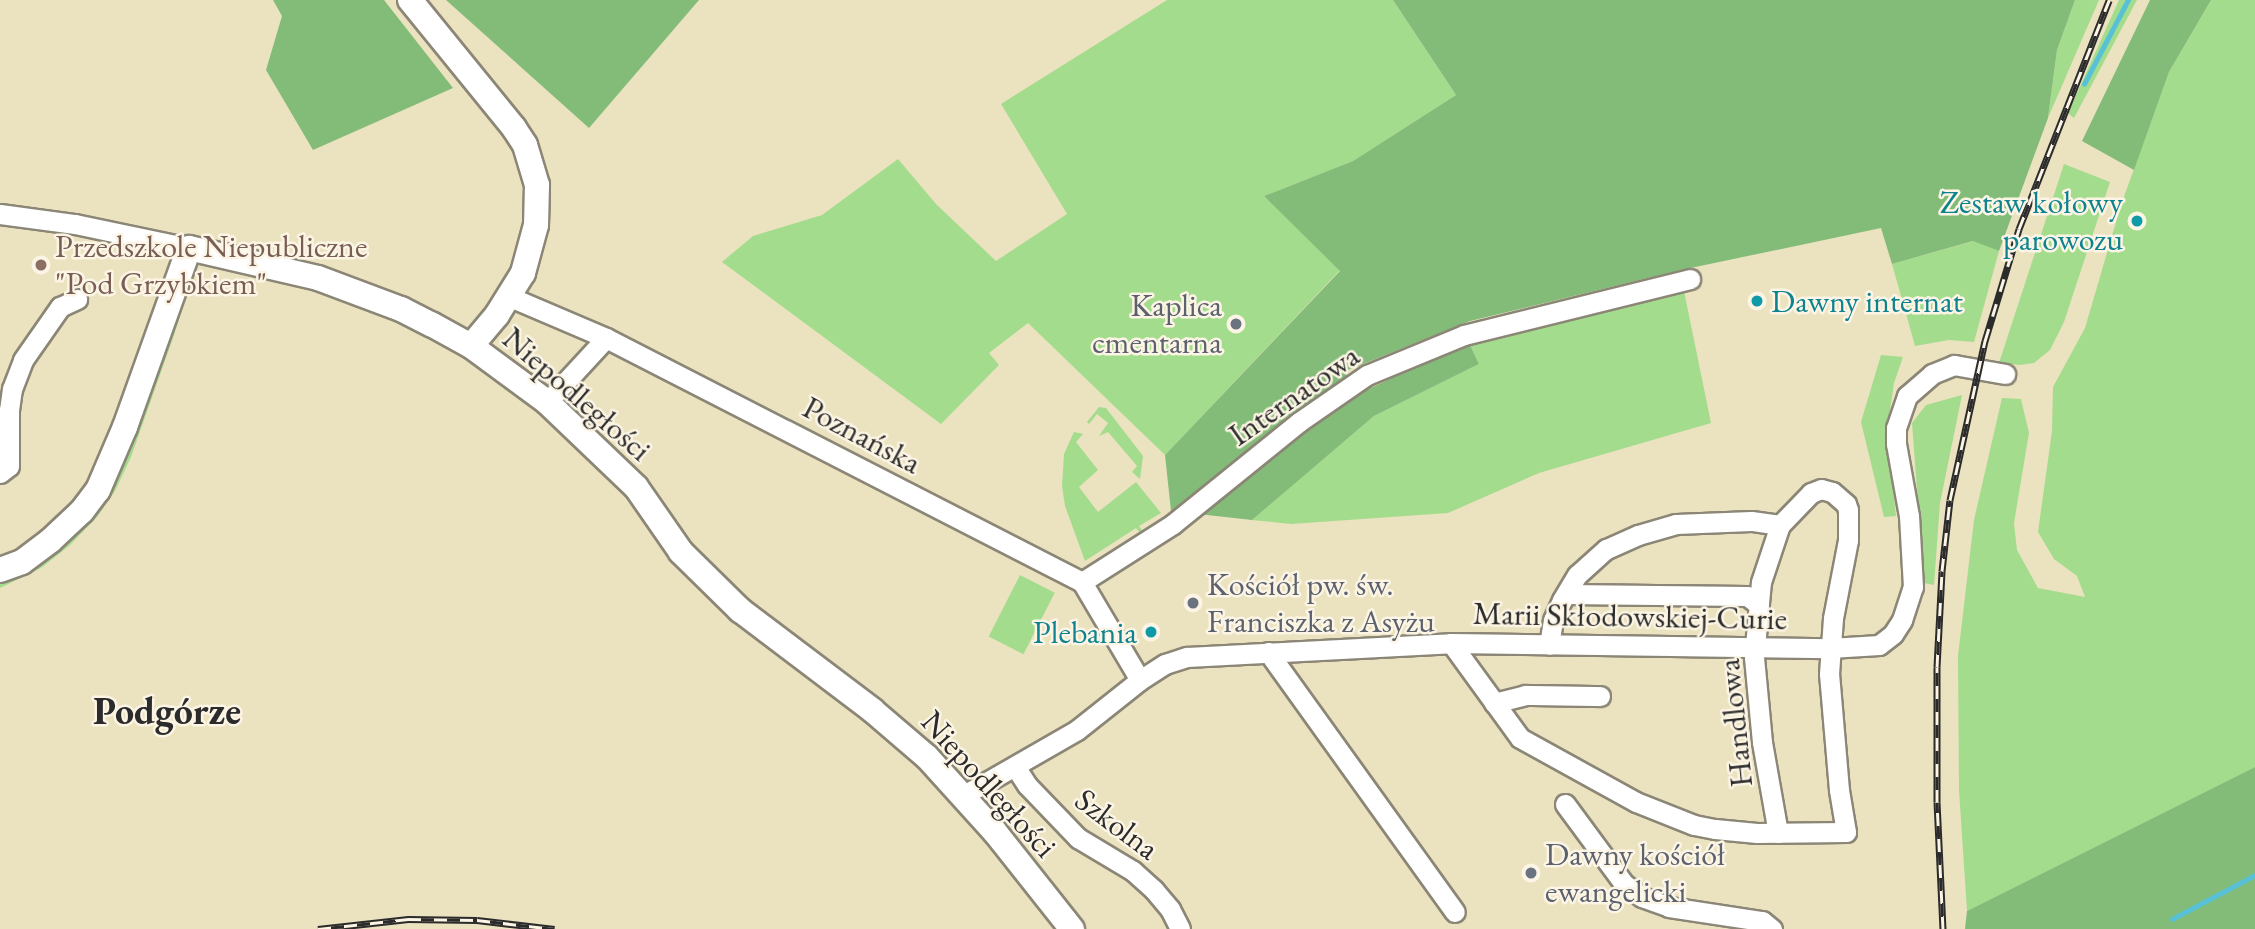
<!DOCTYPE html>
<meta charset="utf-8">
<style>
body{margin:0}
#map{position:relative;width:2255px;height:929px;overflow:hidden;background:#ebe2c0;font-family:"EB Garamond",serif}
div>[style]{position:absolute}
.green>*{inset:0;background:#a4dc8d;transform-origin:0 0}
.forest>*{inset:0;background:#83bc78}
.stream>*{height:4.5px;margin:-2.25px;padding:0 2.25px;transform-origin:2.25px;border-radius:2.25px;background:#58c1d5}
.roads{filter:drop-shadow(2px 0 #8b8676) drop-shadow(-2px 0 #8b8676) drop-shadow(0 2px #8b8676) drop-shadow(0 -2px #8b8676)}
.minor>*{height:19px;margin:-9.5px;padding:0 9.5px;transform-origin:9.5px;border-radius:9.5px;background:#fff}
.major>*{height:24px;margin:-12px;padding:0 12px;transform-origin:12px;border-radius:12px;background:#fff}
.rail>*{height:7px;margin-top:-3.5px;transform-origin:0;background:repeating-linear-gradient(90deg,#fcf5e5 0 13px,#2b2b2b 0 26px);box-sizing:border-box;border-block:2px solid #2b2b2b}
.dots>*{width:19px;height:19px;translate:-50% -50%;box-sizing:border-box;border:4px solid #fcf5e5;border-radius:50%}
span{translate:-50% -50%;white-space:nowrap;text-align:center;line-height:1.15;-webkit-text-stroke:5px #fcf5e5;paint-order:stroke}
.culture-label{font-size:32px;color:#0d838f}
.right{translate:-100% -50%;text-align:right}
.left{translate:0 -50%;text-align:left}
.education-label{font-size:32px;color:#785e54}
.worship-label{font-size:32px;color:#5b616d}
.street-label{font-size:32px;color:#2b2b2b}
.district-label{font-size:38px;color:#2b2b2b;font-weight:700}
</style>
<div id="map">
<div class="green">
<div style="clip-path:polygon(1167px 0,1393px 0,1456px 95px,1353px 161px,1264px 196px,1340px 270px,1165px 455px,1028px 323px,989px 353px,999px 365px,941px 424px,722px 262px,753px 236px,822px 215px,898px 159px,936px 204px,996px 261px,1067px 214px,1001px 104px)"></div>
<div style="clip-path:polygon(2075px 0,2099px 0,2048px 118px,2057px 50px)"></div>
<div style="clip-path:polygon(2119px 0,2137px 0,2074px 118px,2068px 113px)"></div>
<div style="clip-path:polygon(2211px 0,2255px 0,2255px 767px,1967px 911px,1959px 790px,1958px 656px,1974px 520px,2002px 398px,2021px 399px,2029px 433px,2014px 523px,2017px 550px,2038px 588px,2085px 597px,2077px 576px,2054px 559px,2038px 532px,2052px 431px,2053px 387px,2085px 328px,2121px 205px,2169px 72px)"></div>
<div style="clip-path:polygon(2064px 164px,2110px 182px,2064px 322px,2050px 350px,2034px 363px,2020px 365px,1999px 363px)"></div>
<div style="clip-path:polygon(1974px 241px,1999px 251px,1974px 342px,1949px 340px,1915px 346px,1892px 264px)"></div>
<div style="clip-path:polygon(185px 283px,190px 285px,173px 338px,131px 457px,115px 491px,97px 517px,69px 546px,41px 568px,0 588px,0 581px,59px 546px)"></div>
<div style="clip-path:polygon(1684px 291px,1711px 423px,1539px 473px,1448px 513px,1291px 524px,1252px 520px,1374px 416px,1479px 364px,1469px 343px)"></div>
<div style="clip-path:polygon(1881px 355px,1903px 357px,1894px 383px,1887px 430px,1896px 516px,1884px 517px,1861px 422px)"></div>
<div style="clip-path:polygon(1962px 395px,1940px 503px,1934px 585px,1924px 583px,1912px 423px,1926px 405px)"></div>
<div style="clip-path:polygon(1099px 407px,1106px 408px,1143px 456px,1140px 479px,1132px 472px,1137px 466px,1108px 432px,1099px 436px,1108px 423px,1097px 414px,1089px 424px,1087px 422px)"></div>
<div style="clip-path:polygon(1074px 432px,1083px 434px,1076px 442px,1098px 470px,1079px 487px,1098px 512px,1136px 482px,1161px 513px,1139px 526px,1144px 533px,1142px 535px,1136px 528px,1085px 561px,1065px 506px,1062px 486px,1064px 454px)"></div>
<div style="left:1020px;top:575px;width:39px;height:69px;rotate:27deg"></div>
</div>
<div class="forest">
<div style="clip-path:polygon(273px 0,384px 0,453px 88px,313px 150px,266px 70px,282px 16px)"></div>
<div style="clip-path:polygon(446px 0,699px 0,589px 128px)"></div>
<div style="clip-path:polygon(1393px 0,2075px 0,2057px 50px,2048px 118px,1999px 251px,1973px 241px,1892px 264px,1881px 228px,1681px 270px,1470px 321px,1343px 372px,1366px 390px,1469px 343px,1479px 364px,1374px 416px,1252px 520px,1171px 511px,1165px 455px,1340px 271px,1264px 196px,1353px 161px,1456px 95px)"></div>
<div style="clip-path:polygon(2150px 0,2211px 0,2169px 72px,2134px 170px,2082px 141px)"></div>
<div style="clip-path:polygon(2255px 767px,2255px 929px,1965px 929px,1967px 911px)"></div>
</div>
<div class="stream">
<div style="left:2084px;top:84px;width:95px;rotate:-62.4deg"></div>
<div style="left:2172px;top:919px;width:94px;rotate:-27.9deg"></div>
</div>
<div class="roads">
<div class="minor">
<div style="left:0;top:214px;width:76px;rotate:7.6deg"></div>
<div style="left:75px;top:224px;width:116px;rotate:11.9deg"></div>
<div style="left:510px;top:297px;width:104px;rotate:23.1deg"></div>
<div style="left:606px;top:338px;width:535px;rotate:27.14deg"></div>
<div style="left:1082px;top:582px;width:114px;rotate:59.4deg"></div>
<div style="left:547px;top:402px;width:87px;rotate:-47.3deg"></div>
<div style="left:0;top:473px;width:11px;rotate:-38deg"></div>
<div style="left:9px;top:466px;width:56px;rotate:-90deg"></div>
<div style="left:9px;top:410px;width:21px;rotate:-82deg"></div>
<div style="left:12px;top:389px;width:31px;rotate:-69deg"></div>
<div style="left:23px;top:360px;width:65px;rotate:-55.1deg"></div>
<div style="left:60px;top:307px;width:19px;rotate:-25deg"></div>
<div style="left:1082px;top:582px;width:108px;rotate:-32.5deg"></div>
<div style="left:1173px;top:524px;width:162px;rotate:-39deg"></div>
<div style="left:1299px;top:422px;width:83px;rotate:-34.7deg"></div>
<div style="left:1367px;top:375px;width:105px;rotate:-22.4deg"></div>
<div style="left:1464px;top:335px;width:233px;rotate:-13.9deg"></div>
<div style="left:1566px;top:594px;width:181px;rotate:0.6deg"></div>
<div style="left:1747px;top:596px;width:15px;rotate:37deg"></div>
<div style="left:1451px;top:643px;width:117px;rotate:54deg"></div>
<div style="left:1520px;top:738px;width:132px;rotate:28.9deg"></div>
<div style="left:1636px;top:802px;width:62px;rotate:21.6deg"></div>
<div style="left:1694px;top:825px;width:21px;rotate:11deg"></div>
<div style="left:1715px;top:829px;width:42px;rotate:5.4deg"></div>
<div style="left:1757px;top:833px;width:89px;rotate:-0.6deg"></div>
<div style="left:1846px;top:832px;width:43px;rotate:-99.5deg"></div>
<div style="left:1839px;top:790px;width:116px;rotate:-94.9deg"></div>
<div style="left:1829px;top:674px;width:56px;rotate:-85.9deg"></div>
<div style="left:1833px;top:618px;width:79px;rotate:-79.1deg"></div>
<div style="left:1848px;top:540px;width:30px;rotate:-90deg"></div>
<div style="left:1848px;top:510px;width:6px;rotate:-108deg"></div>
<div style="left:1846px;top:504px;width:18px;rotate:-139deg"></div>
<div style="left:1832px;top:492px;width:11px;rotate:-165deg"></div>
<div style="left:1821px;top:489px;width:11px;rotate:158deg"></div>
<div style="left:1811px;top:493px;width:45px;rotate:134.1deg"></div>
<div style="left:1780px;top:525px;width:29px;rotate:-172deg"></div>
<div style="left:1751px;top:521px;width:75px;rotate:177.7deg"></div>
<div style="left:1676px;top:524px;width:40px;rotate:164deg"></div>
<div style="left:1638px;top:535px;width:35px;rotate:156deg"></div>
<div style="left:1606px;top:549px;width:39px;rotate:138deg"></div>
<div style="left:1577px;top:575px;width:29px;rotate:121deg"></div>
<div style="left:1562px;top:600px;width:22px;rotate:114deg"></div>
<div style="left:1553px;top:620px;width:25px;rotate:99deg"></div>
<div style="left:1268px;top:652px;width:320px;rotate:54.3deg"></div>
<div style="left:1494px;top:703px;width:32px;rotate:-14deg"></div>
<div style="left:1525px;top:695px;width:75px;rotate:0.8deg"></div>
<div style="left:1016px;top:768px;width:20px;rotate:57deg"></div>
<div style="left:1027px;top:785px;width:74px;rotate:46.1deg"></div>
<div style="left:1078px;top:838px;width:64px;rotate:31deg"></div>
<div style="left:1133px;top:871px;width:28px;rotate:42deg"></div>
<div style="left:1154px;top:890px;width:25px;rotate:50deg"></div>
<div style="left:1170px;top:909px;width:22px;rotate:63deg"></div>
<div style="left:964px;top:795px;width:130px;rotate:-29.9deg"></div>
<div style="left:1077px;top:730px;width:80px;rotate:-38.4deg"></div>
<div style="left:1140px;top:680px;width:30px;rotate:-33deg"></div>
<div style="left:1165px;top:664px;width:23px;rotate:-18deg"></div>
<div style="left:1187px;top:657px;width:264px;rotate:-3deg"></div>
<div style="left:1451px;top:643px;width:379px;rotate:0.8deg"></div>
<div style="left:1830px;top:648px;width:49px;rotate:-3.5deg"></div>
<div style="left:1879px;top:645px;width:18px;rotate:-38deg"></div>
<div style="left:1893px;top:634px;width:17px;rotate:-57deg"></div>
<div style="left:1902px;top:620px;width:35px;rotate:-72deg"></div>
<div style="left:1913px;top:587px;width:71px;rotate:-93.2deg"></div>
<div style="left:1909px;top:516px;width:73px;rotate:-100.2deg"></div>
<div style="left:1896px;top:444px;width:16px;rotate:-90deg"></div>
<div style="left:1896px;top:428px;width:34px;rotate:-71deg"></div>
<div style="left:1907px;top:396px;width:33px;rotate:-41deg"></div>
<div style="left:1932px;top:374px;width:24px;rotate:-22deg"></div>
<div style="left:1954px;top:365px;width:52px;rotate:10deg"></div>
<div style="left:1565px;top:804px;width:99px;rotate:53.6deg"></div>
<div style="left:1624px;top:884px;width:22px;rotate:36deg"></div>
<div style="left:1642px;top:897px;width:29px;rotate:20deg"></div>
<div style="left:1669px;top:907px;width:94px;rotate:8.6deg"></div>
<div style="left:1762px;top:921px;width:13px;rotate:39deg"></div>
<div style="left:1778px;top:833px;width:92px;rotate:-100deg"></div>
<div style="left:1762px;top:742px;width:85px;rotate:-95.4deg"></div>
<div style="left:1754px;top:657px;width:75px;rotate:-84.7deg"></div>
<div style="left:1761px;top:582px;width:60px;rotate:-71.6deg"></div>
</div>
<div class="major">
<div style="left:410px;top:0;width:165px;rotate:50.9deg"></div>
<div style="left:514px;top:128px;width:20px;rotate:57deg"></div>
<div style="left:525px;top:145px;width:42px;rotate:73.3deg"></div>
<div style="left:537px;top:185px;width:40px;rotate:91.4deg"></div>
<div style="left:536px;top:225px;width:50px;rotate:105.2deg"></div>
<div style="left:523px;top:273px;width:49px;rotate:121.8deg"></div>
<div style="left:497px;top:315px;width:40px;rotate:130deg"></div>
<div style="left:0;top:570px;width:23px;rotate:-20deg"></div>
<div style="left:22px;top:562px;width:36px;rotate:-37deg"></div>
<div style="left:51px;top:540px;width:42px;rotate:-43.1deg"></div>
<div style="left:82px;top:511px;width:26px;rotate:-53deg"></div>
<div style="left:98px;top:490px;width:69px;rotate:-66.8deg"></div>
<div style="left:125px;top:427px;width:190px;rotate:-70.3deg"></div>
<div style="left:189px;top:248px;width:132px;rotate:13.1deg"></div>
<div style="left:318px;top:278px;width:89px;rotate:20.5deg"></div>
<div style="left:401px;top:309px;width:34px;rotate:27deg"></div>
<div style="left:431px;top:324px;width:46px;rotate:28.8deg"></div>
<div style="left:471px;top:346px;width:94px;rotate:36.4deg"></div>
<div style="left:547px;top:402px;width:123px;rotate:43.7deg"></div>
<div style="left:636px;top:487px;width:79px;rotate:55.3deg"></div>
<div style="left:681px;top:552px;width:83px;rotate:44.5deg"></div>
<div style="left:740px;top:610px;width:166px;rotate:37.1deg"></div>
<div style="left:872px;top:710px;width:72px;rotate:40.5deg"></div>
<div style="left:927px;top:757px;width:101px;rotate:47.8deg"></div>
<div style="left:995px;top:832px;width:124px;rotate:51.6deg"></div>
</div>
</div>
<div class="rail">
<div style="left:318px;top:929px;width:91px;rotate:-6.3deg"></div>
<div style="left:408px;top:919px;width:69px;rotate:0.8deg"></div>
<div style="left:477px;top:920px;width:78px;rotate:6.7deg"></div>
<div style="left:1943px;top:929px;width:127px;rotate:-92.7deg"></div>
<div style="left:1937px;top:802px;width:135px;rotate:-90deg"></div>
<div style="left:1937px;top:667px;width:96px;rotate:-87deg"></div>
<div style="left:1942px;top:571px;width:71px;rotate:-83.6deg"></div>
<div style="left:1950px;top:500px;width:163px;rotate:-77.6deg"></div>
<div style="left:1985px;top:341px;width:117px;rotate:-73.1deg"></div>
<div style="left:2019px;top:229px;width:246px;rotate:-68.5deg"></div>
</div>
<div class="dots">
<div style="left:2137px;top:221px;background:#0f9aa8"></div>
<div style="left:41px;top:265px;background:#8d6e63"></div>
<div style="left:1757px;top:301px;background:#0f9aa8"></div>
<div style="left:1236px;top:324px;background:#6b7280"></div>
<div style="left:1193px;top:603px;background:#6b7280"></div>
<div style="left:1151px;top:632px;background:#0f9aa8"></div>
<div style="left:1531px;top:873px;background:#6b7280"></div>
</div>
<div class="culture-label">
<span class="right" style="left:2123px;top:221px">Zestaw kołowy<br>parowozu</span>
<span class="left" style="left:1771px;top:301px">Dawny internat</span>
<span class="right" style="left:1137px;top:632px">Plebania</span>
</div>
<div class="education-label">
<span class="left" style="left:55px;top:265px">Przedszkole Niepubliczne<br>"Pod Grzybkiem"</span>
</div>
<div class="worship-label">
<span class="right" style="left:1222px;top:324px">Kaplica<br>cmentarna</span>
<span class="left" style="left:1207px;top:603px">Kościół pw. św.<br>Franciszka z Asyżu</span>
<span class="left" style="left:1545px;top:873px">Dawny kościół<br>ewangelicki</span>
</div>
<div class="street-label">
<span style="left:577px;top:394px;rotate:41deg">Niepodległości</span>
<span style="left:1294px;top:395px;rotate:-35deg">Internatowa</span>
<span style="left:862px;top:435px;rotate:28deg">Poznańska</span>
<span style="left:1630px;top:616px;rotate:1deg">Marii Skłodowskiej-Curie</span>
<span style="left:1735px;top:723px;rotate:-96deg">Handlowa</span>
<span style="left:989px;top:784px;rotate:48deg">Niepodległości</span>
<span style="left:1117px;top:824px;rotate:37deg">Szkolna</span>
</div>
<div class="district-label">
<span style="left:167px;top:711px">Podgórze</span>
</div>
</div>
